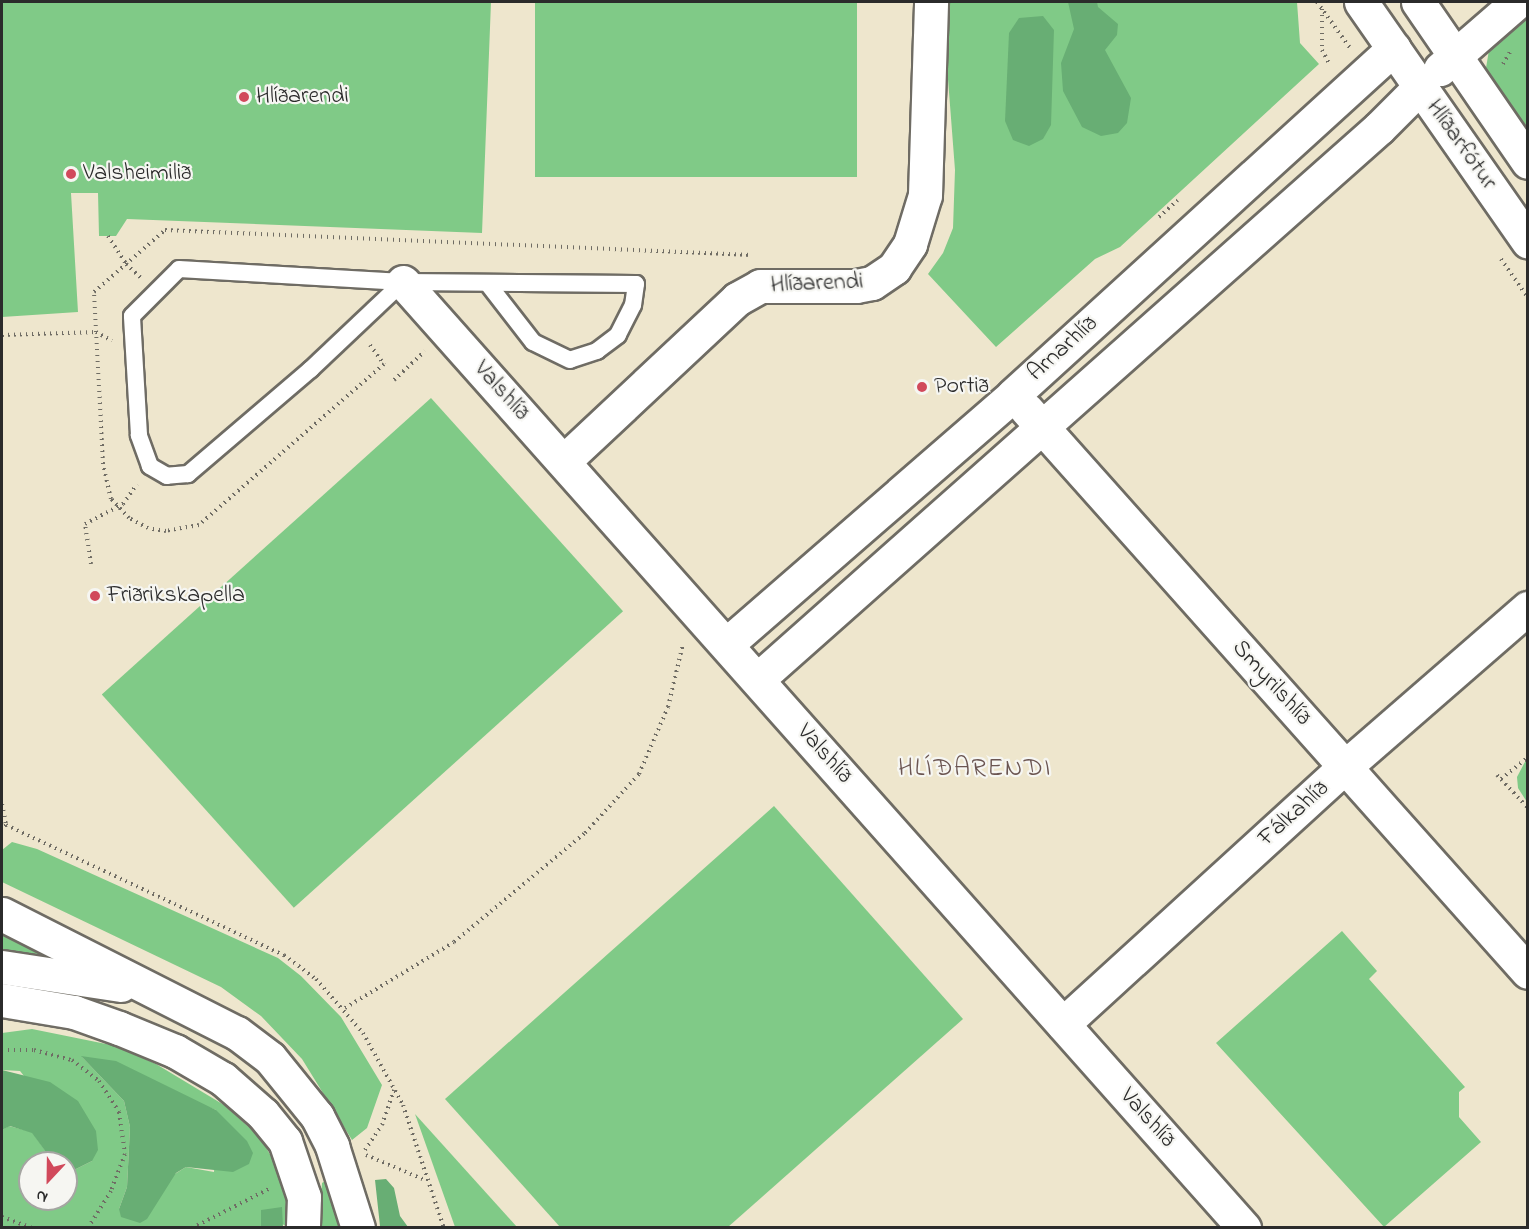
<!DOCTYPE html>
<meta charset="utf-8">
<style>
body{margin:0}
#map{position:relative;width:1529px;height:1229px;overflow:hidden;background:#eee6cd;font-family:"Indie Flower",sans-serif}
div>[style]{position:absolute}
.green>*{inset:0;background:#80ca87;transform-origin:0 0}
.forest>*{inset:0;background:#68ae74}
.path>*{height:4px;margin-top:-2px;transform-origin:0;background:repeating-linear-gradient(90deg,#6f6c64 0 1.5px,transparent 0 6px)}
.roads{filter:drop-shadow(2px 0 #6f6c64) drop-shadow(-2px 0 #6f6c64) drop-shadow(0 2px #6f6c64) drop-shadow(0 -2px #6f6c64)}
.lane>*{height:16px;margin:-8px;padding:0 8px;transform-origin:8px;border-radius:8px;background:#fff}
.street>*{height:33px;margin:-16.5px;padding:0 16.5px;transform-origin:16.5px;border-radius:16.5px;background:#fff}
.secondary>*{height:33px;margin:-16.5px;padding:0 16.5px;transform-origin:16.5px;border-radius:16.5px;background:#fff}
.primary>*{height:33px;margin:-16.5px;padding:0 16.5px;transform-origin:16.5px;border-radius:16.5px;background:#fff}
.dots>*{width:16px;height:16px;translate:-50% -50%;box-sizing:border-box;border:3px solid #f6f6f2;border-radius:50%}
span{translate:-50% -50%;white-space:nowrap;text-align:center;line-height:1.15;-webkit-text-stroke:4.5px #f6f6f2;paint-order:stroke}
.poi-label{font-size:24px;color:#2b2b2b}
.left{translate:0 -50%;text-align:left}
.street-label{font-size:24px;color:#2b2b2b}
.neighbourhood-label{font-size:26px;color:#6b5551;letter-spacing:1.5px}
.frame{position:absolute;inset:0;border:3px solid #2b2b2b;pointer-events:none}
.north{position:absolute;left:18px;top:1151px;width:60px;height:60px;box-sizing:border-box;background:#f6f6f2;border:2px solid #a5a5a2;border-radius:50%;rotate:202deg;font-size:16px;font-weight:700;line-height:24px;text-align:center;color:#2b2b2b}
.north::after{content:'';display:block;margin:auto;width:21px;height:27px;background:#d1495b;clip-path:polygon(50% 0,100% 100%,50% 72%,0 100%)}
</style>
<div id="map">
<div class="green">
<div style="clip-path:polygon(2px 2px,491px 2px,482px 233px,127px 219px,116px 236px,99px 236px,98px 193px,71px 193px,78px 312px,2px 317px)"></div>
<div style="left:535px;top:2px;width:322px;height:175px"></div>
<div style="clip-path:polygon(946px 2px,1297px 2px,1300px 43px,1319px 64px,1120px 247px,1095px 259px,996px 347px,928px 274px,943px 253px,953px 228px,955px 170px,945px 40px)"></div>
<div style="clip-path:polygon(1527px 9px,1527px 147px,1483px 86px,1491px 38px)"></div>
<div style="left:431px;top:398px;width:287px;height:443px;rotate:48deg"></div>
<div style="clip-path:polygon(1527px 758px,1527px 802px,1518px 788px,1517px 777px)"></div>
<div style="clip-path:polygon(774px 806px,963px 1019px,728px 1227px,560px 1227px,445px 1099px)"></div>
<div style="clip-path:polygon(12px 842px,37px 849px,278px 958px,301px 976px,341px 1017px,382px 1085px,367px 1128px,352px 1140px,302px 1059px,261px 1016px,221px 987px,2px 882px,2px 850px)"></div>
<div style="clip-path:polygon(2px 924px,76px 962px,2px 954px)"></div>
<div style="clip-path:polygon(1342px 931px,1377px 971px,1369px 979px,1465px 1087px,1459px 1092px,1459px 1117px,1481px 1142px,1384px 1227px,1216px 1043px)"></div>
<div style="clip-path:polygon(evenodd,32px 1029px,116px 1046px,156px 1064px,224px 1105px,260px 1137px,275px 1163px,288px 1203px,287px 1227px,261px 1210px,261px 1227px,2px 1228px,2px 1130px,9px 1126px,32px 1132px,54px 1163px,30px 1163px,30px 1199px,66px 1199px,66px 1174px,92px 1161px,20px 1071px,2px 1070px,2px 1033px,32px 1029px,82px 1057px,216px 1110px,214px 1172px,186px 1167px,119px 1209px,127px 1187px,130px 1127px,124px 1101px,82px 1057px)"></div>
<div style="clip-path:polygon(415px 1114px,517px 1227px,455px 1227px)"></div>
<div style="clip-path:polygon(332px 1176px,345px 1227px,319px 1228px,322px 1183px)"></div>
</div>
<div class="forest">
<div style="clip-path:polygon(1068px 2px,1097px 2px,1098px 7px,1118px 24px,1117px 35px,1105px 50px,1131px 98px,1127px 123px,1118px 133px,1101px 136px,1082px 127px,1063px 91px,1061px 63px,1074px 29px)"></div>
<div style="clip-path:polygon(1043px 16px,1054px 30px,1051px 125px,1043px 139px,1029px 146px,1013px 140px,1005px 121px,1009px 33px,1019px 18px)"></div>
<div style="clip-path:polygon(81px 1056px,116px 1061px,216px 1110px,247px 1141px,253px 1153px,249px 1164px,233px 1172px,186px 1167px,176px 1173px,147px 1219px,140px 1223px,121px 1217px,119px 1209px,127px 1187px,130px 1127px,124px 1101px)"></div>
<div style="clip-path:polygon(2px 1070px,50px 1082px,78px 1101px,96px 1131px,98px 1150px,92px 1161px,66px 1174px,66px 1163px,54px 1163px,32px 1133px,10px 1126px,2px 1130px)"></div>
<div style="clip-path:polygon(386px 1179px,394px 1188px,400px 1216px,408px 1227px,380px 1226px,375px 1180px)"></div>
<div style="clip-path:polygon(282px 1207px,283px 1227px,261px 1227px,261px 1210px)"></div>
</div>
<div class="path">
<div style="left:1317px;top:2px;width:57px;rotate:54.3deg"></div>
<div style="left:1322px;top:9px;width:41px;rotate:90deg"></div>
<div style="left:1322px;top:50px;width:17px;rotate:62deg"></div>
<div style="left:1503px;top:64px;width:14px;rotate:-60deg"></div>
<div style="left:1159px;top:217px;width:25px;rotate:-42deg"></div>
<div style="left:108px;top:236px;width:33px;rotate:57deg"></div>
<div style="left:126px;top:264px;width:21px;rotate:43deg"></div>
<div style="left:1501px;top:259px;width:47px;rotate:55.3deg"></div>
<div style="left:2px;top:335px;width:94px;rotate:-1.8deg"></div>
<div style="left:96px;top:332px;width:18px;rotate:29deg"></div>
<div style="left:370px;top:345px;width:24px;rotate:54deg"></div>
<div style="left:384px;top:364px;width:245px;rotate:139deg"></div>
<div style="left:199px;top:525px;width:34px;rotate:170deg"></div>
<div style="left:166px;top:531px;width:18px;rotate:-171deg"></div>
<div style="left:148px;top:528px;width:21px;rotate:-152deg"></div>
<div style="left:129px;top:518px;width:26px;rotate:-133deg"></div>
<div style="left:111px;top:499px;width:36px;rotate:-103deg"></div>
<div style="left:103px;top:464px;width:172px;rotate:-93deg"></div>
<div style="left:94px;top:292px;width:94px;rotate:-41.1deg"></div>
<div style="left:165px;top:230px;width:587px;rotate:2.44deg"></div>
<div style="left:394px;top:380px;width:42px;rotate:-43.1deg"></div>
<div style="left:91px;top:564px;width:40px;rotate:-98.5deg"></div>
<div style="left:85px;top:524px;width:43px;rotate:-27.8deg"></div>
<div style="left:123px;top:504px;width:24px;rotate:-55deg"></div>
<div style="left:1497px;top:775px;width:45px;rotate:46.8deg"></div>
<div style="left:1501px;top:779px;width:35px;rotate:-39deg"></div>
<div style="left:2px;top:804px;width:21px;rotate:79deg"></div>
<div style="left:6px;top:825px;width:6px;rotate:129deg"></div>
<div style="left:6px;top:825px;width:307px;rotate:25.1deg"></div>
<div style="left:284px;top:955px;width:40px;rotate:37deg"></div>
<div style="left:316px;top:979px;width:72px;rotate:49deg"></div>
<div style="left:363px;top:1033px;width:82px;rotate:60.9deg"></div>
<div style="left:403px;top:1105px;width:130px;rotate:71.6deg"></div>
<div style="left:345px;top:1008px;width:127px;rotate:-31.2deg"></div>
<div style="left:454px;top:942px;width:170px;rotate:-39.8deg"></div>
<div style="left:585px;top:833px;width:80px;rotate:-47.5deg"></div>
<div style="left:639px;top:774px;width:73px;rotate:-66.6deg"></div>
<div style="left:668px;top:707px;width:65px;rotate:-76.6deg"></div>
<div style="left:2px;top:1050px;width:32px"></div>
<div style="left:34px;top:1050px;width:39px;rotate:15deg"></div>
<div style="left:72px;top:1060px;width:34px;rotate:38deg"></div>
<div style="left:99px;top:1081px;width:37px;rotate:57deg"></div>
<div style="left:119px;top:1112px;width:42px;rotate:81.9deg"></div>
<div style="left:125px;top:1154px;width:40px;rotate:111deg"></div>
<div style="left:111px;top:1191px;width:44px;rotate:121.9deg"></div>
<div style="left:365px;top:1150px;width:30px;rotate:-56deg"></div>
<div style="left:382px;top:1125px;width:37px;rotate:-71deg"></div>
<div style="left:366px;top:1155px;width:64px;rotate:23deg"></div>
<div style="left:2px;top:1217px;width:32px;rotate:20deg"></div>
<div style="left:192px;top:1228px;width:86px;rotate:-26.9deg"></div>
</div>
<div class="roads">
<div class="lane">
<div style="left:403px;top:282px;width:127px;rotate:136.6deg"></div>
<div style="left:311px;top:369px;width:162px;rotate:139.5deg"></div>
<div style="left:188px;top:474px;width:21px;rotate:175deg"></div>
<div style="left:167px;top:476px;width:20px;rotate:-150deg"></div>
<div style="left:150px;top:466px;width:33px;rotate:-110deg"></div>
<div style="left:139px;top:435px;width:119px;rotate:-93.4deg"></div>
<div style="left:132px;top:316px;width:66px;rotate:-45deg"></div>
<div style="left:179px;top:269px;width:224px;rotate:3.3deg"></div>
<div style="left:403px;top:282px;width:233px;rotate:0.5deg"></div>
<div style="left:636px;top:284px;width:21px;rotate:98deg"></div>
<div style="left:633px;top:305px;width:34px;rotate:117deg"></div>
<div style="left:618px;top:335px;width:26px;rotate:143deg"></div>
<div style="left:597px;top:351px;width:28px;rotate:162deg"></div>
<div style="left:570px;top:360px;width:41px;rotate:-154.1deg"></div>
<div style="left:533px;top:342px;width:73px;rotate:-127.8deg"></div>
</div>
<div class="street">
<div style="left:403px;top:282px;width:1266px;rotate:48.36deg"></div>
<div style="left:1026px;top:409px;width:754px;rotate:48.28deg"></div>
<div style="left:564px;top:461px;width:237px;rotate:-43.1deg"></div>
<div style="left:737px;top:299px;width:26px;rotate:-29deg"></div>
<div style="left:760px;top:286px;width:96px"></div>
<div style="left:856px;top:286px;width:16px;rotate:-11deg"></div>
<div style="left:872px;top:283px;width:27px;rotate:-34deg"></div>
<div style="left:894px;top:268px;width:29px;rotate:-56deg"></div>
<div style="left:910px;top:244px;width:51px;rotate:-73deg"></div>
<div style="left:925px;top:195px;width:193px;rotate:-88.2deg"></div>
<div style="left:727px;top:644px;width:379px;rotate:-41deg"></div>
<div style="left:1013px;top:395px;width:515px;rotate:-42.33deg"></div>
<div style="left:758px;top:679px;width:830px;rotate:-41.58deg"></div>
<div style="left:1379px;top:128px;width:59px;rotate:-45deg"></div>
<div style="left:1063px;top:1024px;width:383px;rotate:-42.4deg"></div>
<div style="left:1346px;top:766px;width:241px;rotate:-41deg"></div>
</div>
<div class="secondary">
<div style="left:1361px;top:2px;width:292px;rotate:55.1deg"></div>
<div style="left:1418px;top:2px;width:194px;rotate:55.5deg"></div>
<div style="left:1440px;top:69px;width:102px;rotate:-41deg"></div>
</div>
<div class="primary">
<div style="left:2px;top:914px;width:263px;rotate:26.9deg"></div>
<div style="left:237px;top:1033px;width:41px;rotate:37.1deg"></div>
<div style="left:270px;top:1058px;width:75px;rotate:51deg"></div>
<div style="left:317px;top:1116px;width:34px;rotate:63deg"></div>
<div style="left:332px;top:1146px;width:86px;rotate:72.4deg"></div>
<div style="left:2px;top:967px;width:120px;rotate:8.6deg"></div>
<div style="left:2px;top:1000px;width:73px;rotate:9.5deg"></div>
<div style="left:74px;top:1012px;width:48px;rotate:19.6deg"></div>
<div style="left:119px;top:1028px;width:61px;rotate:22.3deg"></div>
<div style="left:175px;top:1051px;width:56px;rotate:30.3deg"></div>
<div style="left:223px;top:1079px;width:53px;rotate:41.2deg"></div>
<div style="left:263px;top:1114px;width:35px;rotate:51deg"></div>
<div style="left:285px;top:1141px;width:59px;rotate:71.3deg"></div>
<div style="left:304px;top:1197px;width:31px;rotate:92deg"></div>
</div>
</div>
<div class="dots">
<div style="left:244px;top:97px;background:#d1495b"></div>
<div style="left:71px;top:174px;background:#d1495b"></div>
<div style="left:922px;top:387px;background:#d1495b"></div>
<div style="left:95px;top:596px;background:#d1495b"></div>
</div>
<div class="poi-label">
<span class="left" style="left:256px;top:97px">Hlíðarendi</span>
<span class="left" style="left:83px;top:174px">Valsheimilið</span>
<span class="left" style="left:934px;top:387px">Portið</span>
<span class="left" style="left:107px;top:596px">Friðrikskapella</span>
</div>
<div class="street-label">
<span style="left:1461px;top:145px;rotate:55deg">Hlíðarfótur</span>
<span style="left:817px;top:284px;rotate:-2deg">Hlíðarendi</span>
<span style="left:1063px;top:349px;rotate:-42deg">Arnarhlíð</span>
<span style="left:501px;top:391px;rotate:48deg">Valshlíð</span>
<span style="left:1271px;top:683px;rotate:48deg">Smyrilshlíð</span>
<span style="left:824px;top:754px;rotate:48deg">Valshlíð</span>
<span style="left:1294px;top:814px;rotate:-42deg">Fálkahlíð</span>
<span style="left:1147px;top:1118px;rotate:48deg">Valshlíð</span>
</div>
<div class="neighbourhood-label">
<span style="left:975px;top:770px">HLÍÐARENDI</span>
</div>
<div class="frame"></div>
<div class="north">N</div>
</div>
